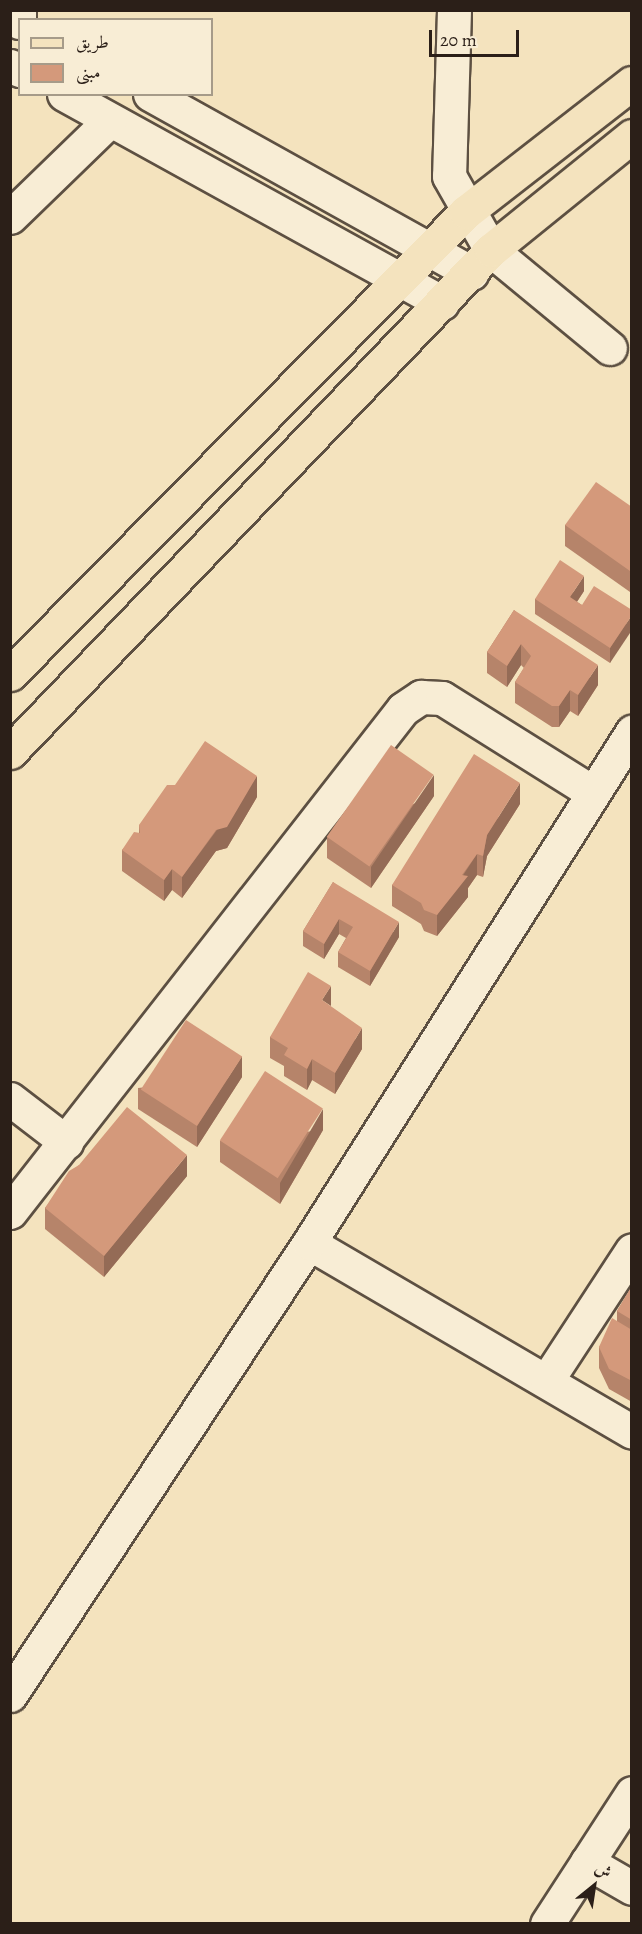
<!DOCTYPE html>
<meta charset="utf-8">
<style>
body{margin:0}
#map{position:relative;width:642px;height:1934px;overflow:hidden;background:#f4e3be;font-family:Alegreya,Amiri,serif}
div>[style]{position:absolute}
.roads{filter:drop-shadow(2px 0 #5d5042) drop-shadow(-2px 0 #5d5042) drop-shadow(0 2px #5d5042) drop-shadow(0 -2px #5d5042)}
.minor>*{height:33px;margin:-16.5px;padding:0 16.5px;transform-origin:16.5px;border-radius:16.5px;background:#f8edd5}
.major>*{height:33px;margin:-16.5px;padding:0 16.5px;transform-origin:16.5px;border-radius:16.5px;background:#f4e3be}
.wall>*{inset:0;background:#b6846a}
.shaded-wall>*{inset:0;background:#946b56;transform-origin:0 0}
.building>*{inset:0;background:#d4997b;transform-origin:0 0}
span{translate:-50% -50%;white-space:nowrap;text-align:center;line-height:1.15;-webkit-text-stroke:6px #f8edd5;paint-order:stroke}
.frame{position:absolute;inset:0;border:12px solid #2b1f18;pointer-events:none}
.legend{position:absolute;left:18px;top:18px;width:195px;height:78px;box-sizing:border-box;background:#f8edd5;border:2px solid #a69b89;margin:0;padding:8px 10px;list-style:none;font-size:18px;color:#2b1f18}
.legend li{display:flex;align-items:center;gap:12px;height:30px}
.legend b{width:30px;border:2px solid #a69b89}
.north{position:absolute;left:564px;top:1856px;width:60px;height:60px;-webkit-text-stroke:4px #f8edd5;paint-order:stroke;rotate:30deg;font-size:16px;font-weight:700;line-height:24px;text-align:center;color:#2b1f18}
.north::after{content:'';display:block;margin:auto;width:21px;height:27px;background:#2b1f18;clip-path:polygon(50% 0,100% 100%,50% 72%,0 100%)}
.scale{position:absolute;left:429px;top:30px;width:90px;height:27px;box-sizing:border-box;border:3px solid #2b1f18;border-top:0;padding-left:8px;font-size:18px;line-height:21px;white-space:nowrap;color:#2b1f18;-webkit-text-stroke:4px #f8edd5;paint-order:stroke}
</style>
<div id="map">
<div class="roads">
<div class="minor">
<div style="left:454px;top:10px;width:166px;rotate:91.7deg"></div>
<div style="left:449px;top:176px;width:85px;rotate:60.4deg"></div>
<div style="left:491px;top:250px;width:154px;rotate:39.5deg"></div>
<div style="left:19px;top:22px;width:12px;rotate:-90deg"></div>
<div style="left:10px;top:66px;width:11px;rotate:22deg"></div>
<div style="left:64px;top:94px;width:432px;rotate:28.9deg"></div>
<div style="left:150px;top:94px;width:368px;rotate:29.1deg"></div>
<div style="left:10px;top:217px;width:139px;rotate:-44.1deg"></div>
<div style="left:10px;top:1099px;width:71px;rotate:37.5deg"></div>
<div style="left:10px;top:1212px;width:638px;rotate:-52deg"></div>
<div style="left:403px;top:709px;width:22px;rotate:-34deg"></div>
<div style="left:421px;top:697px;width:21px;rotate:3deg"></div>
<div style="left:442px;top:698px;width:177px;rotate:32.1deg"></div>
<div style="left:309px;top:1243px;width:374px;rotate:30.3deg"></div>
<div style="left:547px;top:1380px;width:155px;rotate:-56.8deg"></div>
<div style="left:10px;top:1695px;width:542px;rotate:-56.52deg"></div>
<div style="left:309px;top:1243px;width:605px;rotate:-57.7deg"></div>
<div style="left:587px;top:1862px;width:52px;rotate:30deg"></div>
<div style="left:547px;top:1924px;width:156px;rotate:-57deg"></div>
</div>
<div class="major">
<div style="left:10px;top:674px;width:649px;rotate:-45.37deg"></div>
<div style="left:466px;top:212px;width:210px;rotate:-37.9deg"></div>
<div style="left:10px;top:752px;width:695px;rotate:-46.22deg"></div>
<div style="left:491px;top:250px;width:181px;rotate:-39deg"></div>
</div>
</div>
<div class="wall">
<div style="clip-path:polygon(632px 507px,632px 590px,630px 592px,565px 546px,565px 525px)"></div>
<div style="clip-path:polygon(584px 591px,577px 602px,582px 605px,632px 610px,610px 663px,535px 614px,535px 599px)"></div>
<div style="clip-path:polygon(514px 610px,598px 685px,578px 716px,570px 711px,559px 727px,552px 727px,515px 703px,515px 682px,524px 668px,521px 665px,507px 687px,487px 673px,487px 652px)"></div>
<div style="clip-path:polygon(434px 796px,371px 888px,327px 858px,327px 837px)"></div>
<div style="clip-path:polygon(257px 797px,227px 848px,216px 851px,182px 898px,172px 890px,164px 901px,122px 871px,122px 850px,139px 833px,139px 825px)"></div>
<div style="clip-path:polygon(520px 804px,487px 856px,483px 877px,477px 875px,468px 888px,468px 897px,437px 936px,424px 931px,421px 924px,392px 906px,392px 885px)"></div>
<div style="clip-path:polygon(333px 882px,399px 937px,370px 986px,338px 967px,338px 952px,346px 938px,339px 934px,324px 959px,303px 946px,303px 931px)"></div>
<div style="clip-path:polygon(331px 1007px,362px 1049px,335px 1094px,312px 1080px,307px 1090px,284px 1076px,284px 1066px,270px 1058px,270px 1037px)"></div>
<div style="clip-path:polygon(242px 1077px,197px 1147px,138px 1109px,138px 1088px)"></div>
<div style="clip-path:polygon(323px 1130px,280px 1204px,220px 1162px,220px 1141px)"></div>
<div style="clip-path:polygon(79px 1165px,187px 1176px,104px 1277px,45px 1229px,45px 1208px)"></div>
<div style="clip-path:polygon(632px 1286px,632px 1402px,609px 1389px,599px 1368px,599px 1347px,617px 1322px,617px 1311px)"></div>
</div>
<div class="shaded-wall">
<div style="left:632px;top:570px;width:20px;height:2px;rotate:90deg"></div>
<div style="clip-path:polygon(584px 576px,584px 591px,570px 612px,570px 597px)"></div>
<div style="clip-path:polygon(632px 615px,632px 630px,610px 663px,610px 648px)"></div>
<div style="clip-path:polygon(521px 644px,521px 665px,507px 687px,507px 666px)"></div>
<div style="clip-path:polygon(598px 665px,598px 685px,578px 716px,578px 695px)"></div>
<div style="clip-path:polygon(570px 690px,570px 711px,559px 727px,559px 706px)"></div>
<div style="clip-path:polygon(434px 775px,434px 796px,371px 888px,371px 867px)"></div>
<div style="clip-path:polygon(257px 776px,257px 797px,227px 848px,216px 851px,182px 898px,182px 877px)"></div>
<div style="clip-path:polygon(520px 783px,520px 804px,487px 856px,483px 877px,483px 856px,487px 835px)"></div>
<div style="clip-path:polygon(477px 854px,477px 875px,468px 888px,468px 897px,437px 936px,437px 915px)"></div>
<div style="clip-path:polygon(172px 869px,172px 890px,164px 901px,164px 880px)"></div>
<div style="clip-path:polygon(339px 919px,339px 934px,324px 959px,324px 944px)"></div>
<div style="clip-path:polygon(399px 922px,399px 937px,370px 986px,370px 971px)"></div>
<div style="clip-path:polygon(331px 986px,331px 1006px,322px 1000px)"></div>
<div style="clip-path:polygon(362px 1028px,362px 1049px,335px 1094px,335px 1073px)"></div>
<div style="clip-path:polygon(242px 1056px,242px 1077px,197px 1147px,197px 1126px)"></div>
<div style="clip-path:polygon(312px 1059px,312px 1080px,307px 1090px,307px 1069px)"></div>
<div style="clip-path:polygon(323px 1109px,323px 1130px,280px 1204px,280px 1183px)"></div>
<div style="clip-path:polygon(187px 1155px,187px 1176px,104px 1277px,104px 1256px)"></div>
</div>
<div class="building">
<div style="clip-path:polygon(596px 482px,632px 507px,632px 570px,630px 571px,565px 525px)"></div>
<div style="clip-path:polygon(560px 560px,584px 576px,570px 597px,582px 605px,594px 586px,632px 610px,632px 615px,610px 648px,535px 599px)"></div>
<div style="clip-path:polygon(514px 610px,598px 665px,578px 695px,570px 690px,559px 706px,552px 706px,515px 682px,531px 656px,521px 644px,507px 666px,487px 652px)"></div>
<div style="clip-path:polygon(205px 741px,257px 776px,227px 827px,216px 830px,182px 877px,172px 869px,164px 880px,122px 850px,134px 832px,140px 833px,139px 825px,167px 785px,175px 785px)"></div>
<div style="left:391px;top:745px;width:52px;height:112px;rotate:35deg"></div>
<div style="clip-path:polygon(474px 754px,520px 783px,487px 835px,483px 856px,477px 854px,462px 875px,468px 876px,437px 915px,424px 910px,421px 903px,392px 885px)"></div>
<div style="clip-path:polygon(333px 882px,399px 922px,370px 971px,338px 952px,353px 927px,339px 919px,324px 944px,303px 931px)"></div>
<div style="clip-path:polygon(308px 972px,331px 986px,322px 1000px,362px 1028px,335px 1073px,312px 1059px,307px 1069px,284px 1055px,288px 1048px,270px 1037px)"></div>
<div style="left:186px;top:1020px;width:67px;height:83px;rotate:33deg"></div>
<div style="left:265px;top:1071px;width:69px;height:83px;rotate:33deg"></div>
<div style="clip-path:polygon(127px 1107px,187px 1155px,104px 1256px,45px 1208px,69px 1171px,79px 1165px)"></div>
<div style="clip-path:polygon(632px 1286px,632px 1320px,617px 1311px)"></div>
<div style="clip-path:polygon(612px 1318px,632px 1330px,632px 1381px,609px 1369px,599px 1347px)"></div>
</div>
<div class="frame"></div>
<ul class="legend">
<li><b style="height:8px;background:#f4e3be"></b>طريق</li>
<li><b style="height:16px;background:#d4997b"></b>مبنى</li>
</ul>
<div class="north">ش</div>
<div class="scale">20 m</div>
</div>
